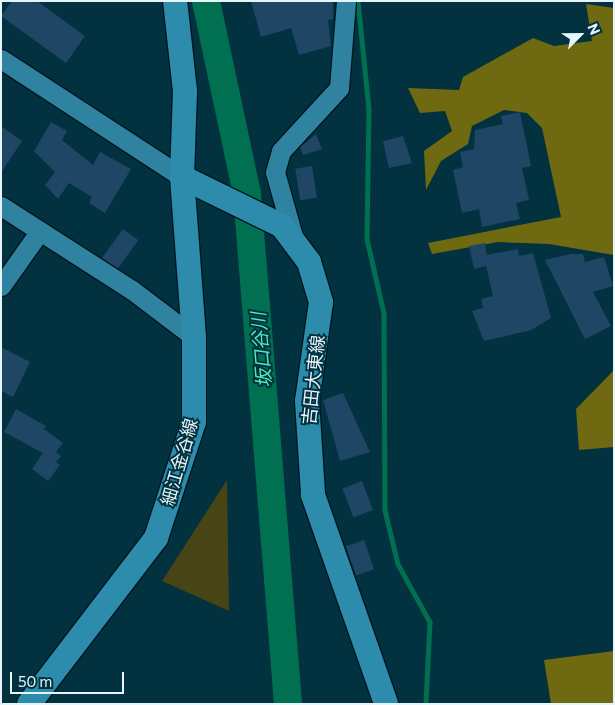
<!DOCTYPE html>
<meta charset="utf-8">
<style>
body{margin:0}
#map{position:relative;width:615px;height:705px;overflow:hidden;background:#023140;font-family:Commissioner,"Noto Sans JP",sans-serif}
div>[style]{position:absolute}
.green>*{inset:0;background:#474415}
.forest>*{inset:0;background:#6f6911}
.stream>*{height:4.5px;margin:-2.25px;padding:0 2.25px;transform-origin:2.25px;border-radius:2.25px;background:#007050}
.river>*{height:28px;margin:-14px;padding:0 14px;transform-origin:14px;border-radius:14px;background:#007050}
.building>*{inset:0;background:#1f4664;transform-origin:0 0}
.roads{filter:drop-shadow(1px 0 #001720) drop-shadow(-1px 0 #001720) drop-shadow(0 1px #001720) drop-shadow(0 -1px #001720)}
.minor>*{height:19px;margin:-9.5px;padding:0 9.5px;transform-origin:9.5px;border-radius:9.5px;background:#3083a0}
.major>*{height:24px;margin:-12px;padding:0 12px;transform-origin:12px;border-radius:12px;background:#2d8cac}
span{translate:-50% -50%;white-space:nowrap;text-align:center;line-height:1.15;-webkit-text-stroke:4px #023140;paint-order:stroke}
.street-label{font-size:18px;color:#e6f5fc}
.water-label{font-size:19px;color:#4af0b5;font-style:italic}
.frame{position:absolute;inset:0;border:2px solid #e6f5fc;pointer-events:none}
.north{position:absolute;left:555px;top:10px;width:50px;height:50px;-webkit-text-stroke:4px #023140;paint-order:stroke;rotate:67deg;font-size:14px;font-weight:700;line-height:20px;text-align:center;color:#e6f5fc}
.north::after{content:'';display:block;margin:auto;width:18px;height:22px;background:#e6f5fc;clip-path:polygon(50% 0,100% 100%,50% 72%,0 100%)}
.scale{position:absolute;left:10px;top:672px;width:114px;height:22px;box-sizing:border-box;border:2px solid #e6f5fc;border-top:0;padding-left:6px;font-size:15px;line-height:18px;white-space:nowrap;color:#e6f5fc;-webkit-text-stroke:4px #023140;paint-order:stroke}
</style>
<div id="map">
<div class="green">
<div style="clip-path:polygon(227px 480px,229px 611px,162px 581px)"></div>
</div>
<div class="forest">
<div style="clip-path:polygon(586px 4px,614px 8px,614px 255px,549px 244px,498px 242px,432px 254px,428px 243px,561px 217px,542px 128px,527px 113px,504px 110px,472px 126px,468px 144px,441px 161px,426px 190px,424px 151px,452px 131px,445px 111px,420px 113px,408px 88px,459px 90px,463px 77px,533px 38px,554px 46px,592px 41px)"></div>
<div style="clip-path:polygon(614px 370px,614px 447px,579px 450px,576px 409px)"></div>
<div style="clip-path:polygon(614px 651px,614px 704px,551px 704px,544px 660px)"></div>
</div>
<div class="stream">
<div style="left:358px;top:1px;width:109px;rotate:84.2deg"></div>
<div style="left:369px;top:109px;width:130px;rotate:90.9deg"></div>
<div style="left:367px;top:239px;width:76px;rotate:77.1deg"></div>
<div style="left:384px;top:313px;width:197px;rotate:89.7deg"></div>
<div style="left:385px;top:510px;width:56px;rotate:76.5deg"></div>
<div style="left:398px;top:564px;width:66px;rotate:61.1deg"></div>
<div style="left:430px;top:622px;width:82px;rotate:92.8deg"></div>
</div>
<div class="river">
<div style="left:206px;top:1px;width:197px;rotate:78deg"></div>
<div style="left:247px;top:194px;width:512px;rotate:85.4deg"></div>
</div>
<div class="building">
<div style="clip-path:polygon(12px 1px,37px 1px,85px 36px,66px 63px,1px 16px)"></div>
<div style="clip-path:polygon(251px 1px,333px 1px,333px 19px,328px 20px,331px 46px,299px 55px,291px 28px,261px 37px)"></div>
<div style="clip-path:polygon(520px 112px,531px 166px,522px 168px,529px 200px,516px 203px,520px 219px,482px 227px,479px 209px,462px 213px,453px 170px,463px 167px,460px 152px,474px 149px,475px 130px,503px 124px,501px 116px)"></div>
<div style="clip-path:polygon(51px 122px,67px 131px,62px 140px,93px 165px,100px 152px,131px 169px,105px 213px,89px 203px,92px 197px,69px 183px,58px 199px,45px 185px,55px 172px,34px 151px)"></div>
<div style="clip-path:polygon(1px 126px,22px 141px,1px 173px)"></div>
<div style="clip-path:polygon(316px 134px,322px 149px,303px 155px,300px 147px)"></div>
<div style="clip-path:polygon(403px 136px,412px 163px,389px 168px,383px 141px)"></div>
<div style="left:312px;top:166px;width:32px;height:17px;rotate:81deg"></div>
<div style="left:123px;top:229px;width:19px;height:36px;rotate:36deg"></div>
<div style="clip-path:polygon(485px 243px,487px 255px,518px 249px,519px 256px,533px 253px,551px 318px,531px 330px,484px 341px,472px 311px,483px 308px,481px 299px,493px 296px,486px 266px,474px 269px,469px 246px)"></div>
<div style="clip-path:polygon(570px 254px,583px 254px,585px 262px,604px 257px,613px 286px,593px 292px,611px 326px,585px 339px,545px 260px)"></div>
<div style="clip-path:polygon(1px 347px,30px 362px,13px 397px,1px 391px)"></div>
<div style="clip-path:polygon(343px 393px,370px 452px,340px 461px,323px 400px)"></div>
<div style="clip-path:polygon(16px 409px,46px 426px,44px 429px,63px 443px,56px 452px,61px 456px,56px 462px,60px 465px,48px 481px,32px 469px,43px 453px,4px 432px)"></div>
<div style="left:362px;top:481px;width:31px;height:21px;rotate:69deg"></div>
<div style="left:364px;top:540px;width:31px;height:19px;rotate:71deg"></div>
</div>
<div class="roads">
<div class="minor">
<div style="left:1px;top:59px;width:216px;rotate:33.1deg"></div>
<div style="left:1px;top:206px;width:156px;rotate:32.7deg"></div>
<div style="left:132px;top:290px;width:78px;rotate:37.2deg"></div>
<div style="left:293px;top:236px;width:66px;rotate:-105.7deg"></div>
<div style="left:275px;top:172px;width:22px;rotate:-74deg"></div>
<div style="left:281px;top:151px;width:86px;rotate:-47.4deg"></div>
<div style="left:339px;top:88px;width:87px;rotate:-85.4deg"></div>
<div style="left:1px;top:286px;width:67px;rotate:-54.7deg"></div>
</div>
<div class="major">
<div style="left:182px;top:177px;width:111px;rotate:26.1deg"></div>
<div style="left:282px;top:226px;width:45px;rotate:53.1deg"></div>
<div style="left:309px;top:262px;width:42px;rotate:73.3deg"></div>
<div style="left:321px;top:302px;width:100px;rotate:98deg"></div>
<div style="left:307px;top:401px;width:94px;rotate:86.3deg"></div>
<div style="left:313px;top:495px;width:221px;rotate:70.7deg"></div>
<div style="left:29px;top:704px;width:209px;rotate:-52.6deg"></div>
<div style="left:156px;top:538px;width:122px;rotate:-71.9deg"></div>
<div style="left:194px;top:422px;width:85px;rotate:-90deg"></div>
<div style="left:194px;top:337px;width:160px;rotate:-94.3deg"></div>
<div style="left:182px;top:177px;width:86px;rotate:-88deg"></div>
<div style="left:185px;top:91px;width:91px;rotate:-96.3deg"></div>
</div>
</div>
<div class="street-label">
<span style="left:313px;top:380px;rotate:-84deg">吉田大東線</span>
<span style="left:179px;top:462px;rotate:-74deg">細江金谷線</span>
</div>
<div class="water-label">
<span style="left:261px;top:350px;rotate:-95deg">坂口谷川</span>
</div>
<div class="frame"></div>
<div class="north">N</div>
<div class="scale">50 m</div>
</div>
